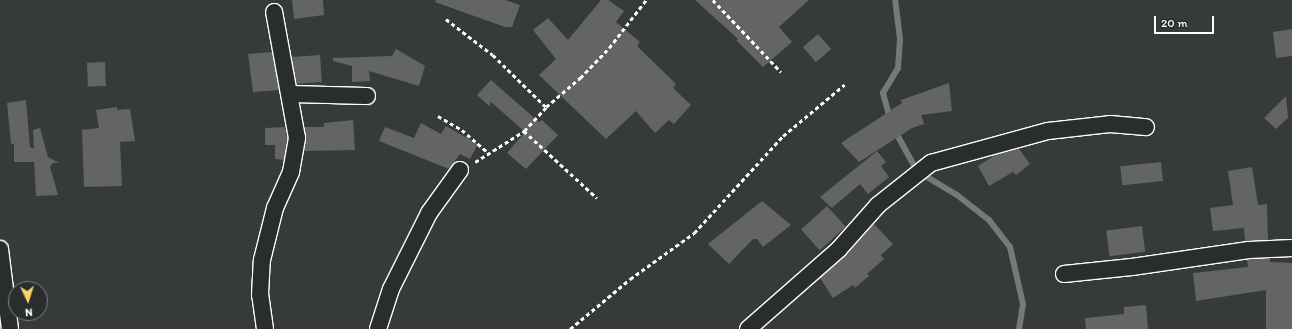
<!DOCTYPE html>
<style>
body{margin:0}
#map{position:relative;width:1292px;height:329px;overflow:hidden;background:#373a3b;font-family:Itim,sans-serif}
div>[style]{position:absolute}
.stream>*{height:6px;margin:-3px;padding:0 3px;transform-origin:3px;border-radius:3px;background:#767879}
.building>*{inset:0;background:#636465;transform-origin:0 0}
.path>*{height:2.5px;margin-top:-1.25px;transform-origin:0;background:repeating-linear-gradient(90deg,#fff 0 4px,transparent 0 7px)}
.roads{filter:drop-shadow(1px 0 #fff) drop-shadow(-1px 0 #fff) drop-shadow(0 1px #fff) drop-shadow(0 -1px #fff)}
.street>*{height:16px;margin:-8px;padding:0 8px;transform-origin:8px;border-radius:8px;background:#2a2d2e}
span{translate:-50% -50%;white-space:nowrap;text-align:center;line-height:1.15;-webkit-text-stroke:4px #2a2d2e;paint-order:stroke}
.north{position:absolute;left:8px;top:281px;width:40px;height:40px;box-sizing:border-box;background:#2a2d2e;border:1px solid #7f8182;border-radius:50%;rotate:176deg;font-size:11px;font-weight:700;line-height:16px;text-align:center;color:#fff}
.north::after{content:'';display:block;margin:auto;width:14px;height:18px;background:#ffd166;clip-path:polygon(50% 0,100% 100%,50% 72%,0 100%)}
.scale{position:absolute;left:1154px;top:16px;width:60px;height:18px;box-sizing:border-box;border:2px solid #fff;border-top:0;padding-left:5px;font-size:12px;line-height:14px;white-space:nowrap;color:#fff;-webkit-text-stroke:3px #2a2d2e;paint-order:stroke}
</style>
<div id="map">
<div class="stream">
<div style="left:890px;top:119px;width:27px;rotate:-105deg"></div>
<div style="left:883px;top:93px;width:29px;rotate:-59deg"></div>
<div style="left:898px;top:68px;width:29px;rotate:-86deg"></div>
<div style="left:900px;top:39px;width:39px;rotate:-97deg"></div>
<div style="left:895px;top:131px;width:46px;rotate:61.2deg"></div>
<div style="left:917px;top:171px;width:47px;rotate:31deg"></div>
<div style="left:957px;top:195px;width:41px;rotate:38deg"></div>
<div style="left:989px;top:220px;width:34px;rotate:52deg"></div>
<div style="left:1010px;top:247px;width:58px;rotate:77.2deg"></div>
<div style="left:1023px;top:304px;width:25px;rotate:99deg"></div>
</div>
<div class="building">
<div style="clip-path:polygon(292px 0,323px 0,324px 15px,294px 19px)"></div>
<div style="clip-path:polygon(436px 0,505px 0,520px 5px,512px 27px,505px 27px,435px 2px)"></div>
<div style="clip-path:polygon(601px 0,608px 0,624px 11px,616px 22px,640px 42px,637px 46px,676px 84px,673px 88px,691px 105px,674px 124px,669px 120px,655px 133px,636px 111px,606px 139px,539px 75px,556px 59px,533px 30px,548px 18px,568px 40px)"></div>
<div style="clip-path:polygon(695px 0,809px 0,779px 27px,792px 42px,763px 67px,736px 40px,738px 39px)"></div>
<div style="clip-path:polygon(1292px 29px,1292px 56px,1276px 58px,1273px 32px)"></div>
<div style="left:818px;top:34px;width:20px;height:20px;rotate:49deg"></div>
<div style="clip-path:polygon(396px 49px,425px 66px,419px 86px,369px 71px,370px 81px,352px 82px,352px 66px,333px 61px,333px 58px,392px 56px)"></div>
<div style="clip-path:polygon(272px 52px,279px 90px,253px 92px,248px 54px)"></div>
<div style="left:320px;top:55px;width:27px;height:28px;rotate:86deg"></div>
<div style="left:105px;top:62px;width:24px;height:18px;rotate:88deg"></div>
<div style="clip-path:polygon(491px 80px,539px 122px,542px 120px,558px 135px,526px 169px,507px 153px,525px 132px,491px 102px,489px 106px,477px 95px)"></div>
<div style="clip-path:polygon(949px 83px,952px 111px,921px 115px,924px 124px,912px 128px,859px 162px,841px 143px,902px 103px,901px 100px)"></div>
<div style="clip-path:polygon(1286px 96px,1288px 118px,1276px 129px,1264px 118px)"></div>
<div style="clip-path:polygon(26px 100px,30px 147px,34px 149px,33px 130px,40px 128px,48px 157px,59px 163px,53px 163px,50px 167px,58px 195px,36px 196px,34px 162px,14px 162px,14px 144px,11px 144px,7px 103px)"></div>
<div style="clip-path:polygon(117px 107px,117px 110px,130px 109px,135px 141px,120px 142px,122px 186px,84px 187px,82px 130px,99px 128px,96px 110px)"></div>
<div style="clip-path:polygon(353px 120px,355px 150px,304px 151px,305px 127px,324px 127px,324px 123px)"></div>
<div style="clip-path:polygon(421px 123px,441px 134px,446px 126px,478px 144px,470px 159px,460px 154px,449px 169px,379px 141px,385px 127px,414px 138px)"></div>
<div style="clip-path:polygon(285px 127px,287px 138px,284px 160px,275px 159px,275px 145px,265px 145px,265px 128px)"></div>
<div style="clip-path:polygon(1019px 149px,1030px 164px,1016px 175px,1013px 172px,989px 186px,978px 166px,995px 155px)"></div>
<div style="clip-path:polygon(877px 151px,886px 162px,881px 166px,889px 177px,868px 194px,860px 184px,832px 208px,820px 197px)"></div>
<div style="left:1161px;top:162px;width:19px;height:41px;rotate:84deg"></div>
<div style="clip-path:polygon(1252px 167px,1258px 205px,1267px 204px,1268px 240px,1245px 241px,1244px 228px,1213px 231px,1210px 208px,1233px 205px,1228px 171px)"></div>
<div style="clip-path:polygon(762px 201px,791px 225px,763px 247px,757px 239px,753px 239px,729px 264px,708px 244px)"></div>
<div style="left:827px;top:206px;width:28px;height:35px;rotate:48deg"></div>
<div style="clip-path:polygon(874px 224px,893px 244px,881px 255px,884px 259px,867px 274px,869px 276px,855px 288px,853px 285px,833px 298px,820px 278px,846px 255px)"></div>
<div style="left:1142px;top:226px;width:26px;height:36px;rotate:83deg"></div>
<div style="clip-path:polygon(1250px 259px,1270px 259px,1270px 262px,1292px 263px,1292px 329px,1266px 329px,1266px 290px,1196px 301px,1193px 273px,1248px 267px,1247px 260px)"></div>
<div style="clip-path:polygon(1146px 305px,1148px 329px,1086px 329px,1085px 318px,1124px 314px,1124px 307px)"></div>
</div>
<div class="path">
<div style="left:713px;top:0;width:99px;rotate:46.6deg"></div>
<div style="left:446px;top:19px;width:59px;rotate:37.5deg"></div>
<div style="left:493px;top:55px;width:74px;rotate:44.5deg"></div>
<div style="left:438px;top:116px;width:28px;rotate:30deg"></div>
<div style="left:462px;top:130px;width:37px;rotate:41deg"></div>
<div style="left:524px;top:131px;width:99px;rotate:42.5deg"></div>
<div style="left:475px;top:162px;width:58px;rotate:-32.3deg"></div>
<div style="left:524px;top:131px;width:33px;rotate:-47deg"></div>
<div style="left:546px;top:107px;width:45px;rotate:-40.5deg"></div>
<div style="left:580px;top:78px;width:42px;rotate:-46deg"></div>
<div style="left:609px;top:48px;width:61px;rotate:-52.4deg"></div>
<div style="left:570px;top:329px;width:78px;rotate:-39.8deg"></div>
<div style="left:630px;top:279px;width:79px;rotate:-35.7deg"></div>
<div style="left:694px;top:233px;width:132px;rotate:-47.5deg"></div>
<div style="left:783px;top:136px;width:80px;rotate:-39.9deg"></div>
</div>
<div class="roads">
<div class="street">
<div style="left:290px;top:94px;width:77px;rotate:1.5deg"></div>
<div style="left:0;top:249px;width:81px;rotate:82.9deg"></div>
<div style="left:1064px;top:274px;width:68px;rotate:-5.9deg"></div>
<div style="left:1132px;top:267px;width:118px;rotate:-8.3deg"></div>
<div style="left:1249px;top:250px;width:43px;rotate:-2.7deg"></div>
<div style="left:265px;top:329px;width:34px;rotate:-98deg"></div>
<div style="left:260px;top:295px;width:35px;rotate:-87deg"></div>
<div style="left:262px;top:260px;width:54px;rotate:-76deg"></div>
<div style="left:275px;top:208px;width:39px;rotate:-66deg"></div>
<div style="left:291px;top:172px;width:35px;rotate:-80deg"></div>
<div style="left:297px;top:138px;width:128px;rotate:-100.3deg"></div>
<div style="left:378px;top:329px;width:42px;rotate:-72deg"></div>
<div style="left:391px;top:289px;width:85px;rotate:-63.4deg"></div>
<div style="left:429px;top:213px;width:53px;rotate:-54.2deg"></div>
<div style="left:748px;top:329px;width:121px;rotate:-41.3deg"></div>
<div style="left:839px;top:249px;width:59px;rotate:-48.4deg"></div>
<div style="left:878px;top:205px;width:68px;rotate:-38.4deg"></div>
<div style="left:931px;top:163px;width:121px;rotate:-15.3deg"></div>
<div style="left:1048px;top:131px;width:62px;rotate:-6.4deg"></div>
<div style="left:1110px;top:124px;width:36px;rotate:5deg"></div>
</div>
</div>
<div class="north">N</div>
<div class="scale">20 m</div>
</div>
